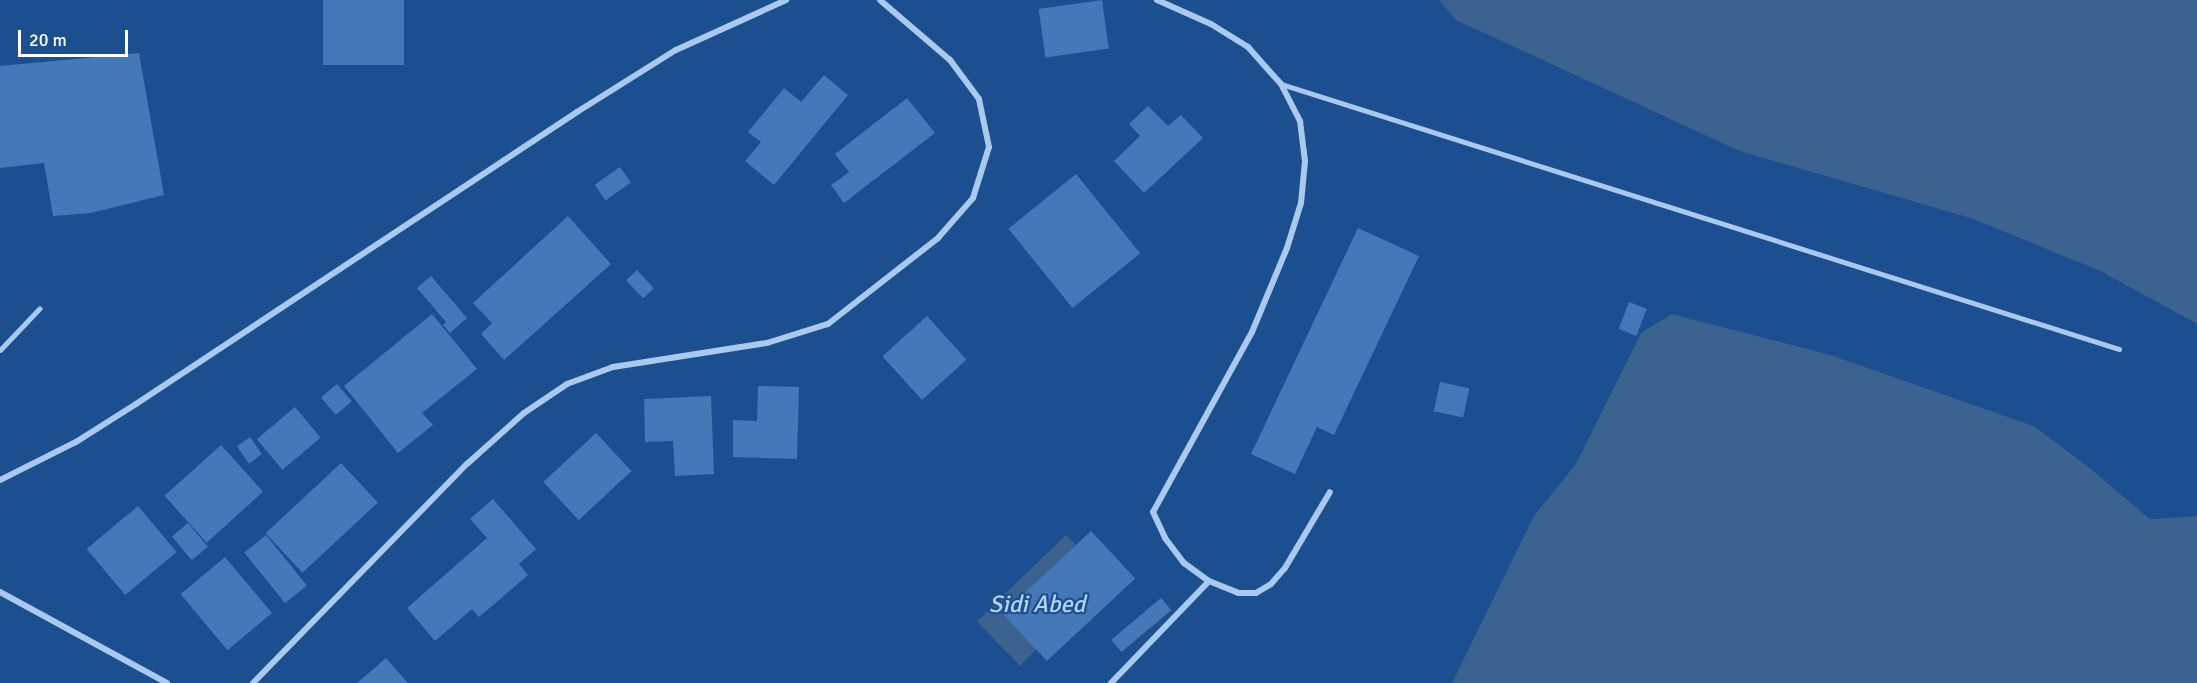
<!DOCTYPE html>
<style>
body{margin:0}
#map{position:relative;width:2197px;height:683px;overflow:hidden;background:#1b4f8f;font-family:Signika,sans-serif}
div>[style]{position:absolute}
.water>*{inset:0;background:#3c6290;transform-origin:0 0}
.pier>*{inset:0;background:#1b4f8f}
.building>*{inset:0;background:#4478b7;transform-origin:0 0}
.lane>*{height:4.5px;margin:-2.25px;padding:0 2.25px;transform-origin:2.25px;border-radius:2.25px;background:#a9c9ee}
.street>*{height:6px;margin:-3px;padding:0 3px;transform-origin:3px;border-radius:3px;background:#a9c9ee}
span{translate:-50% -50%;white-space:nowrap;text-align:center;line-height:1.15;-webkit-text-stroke:4.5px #1b4f8f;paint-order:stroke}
.water-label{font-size:24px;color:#b5d3f5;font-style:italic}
.scale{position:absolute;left:18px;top:30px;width:110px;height:27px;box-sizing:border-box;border:3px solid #fff;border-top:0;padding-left:8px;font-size:18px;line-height:21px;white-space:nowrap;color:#fff;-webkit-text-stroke:4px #1b4f8f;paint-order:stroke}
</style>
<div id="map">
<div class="water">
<div style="clip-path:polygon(1439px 0,2197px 0,2197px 324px,2100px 271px,1970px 218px,1739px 151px,1456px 20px)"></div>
<div style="clip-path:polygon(1672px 314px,1831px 355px,2034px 426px,2090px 468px,2150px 519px,2197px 516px,2197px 683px,1452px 683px,1534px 516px,1576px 464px,1641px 333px)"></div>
<div style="left:1066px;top:535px;width:62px;height:124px;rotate:46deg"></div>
</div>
<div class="pier">
<div style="clip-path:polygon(1456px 20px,1739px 151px,1970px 218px,2100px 271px,2197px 324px,2197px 327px,2099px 274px,1969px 221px,1738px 154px,1559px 73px,1453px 21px)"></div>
<div style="clip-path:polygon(1673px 311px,1832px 352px,2035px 423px,2092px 465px,2151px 516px,2197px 513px,2197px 516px,2150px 519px,2090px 468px,2034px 426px,1831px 355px,1668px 313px)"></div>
</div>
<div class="building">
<div style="left:323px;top:0;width:81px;height:65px"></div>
<div style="left:1102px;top:0;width:49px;height:64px;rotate:82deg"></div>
<div style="clip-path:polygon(139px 53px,164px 195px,91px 213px,53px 216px,44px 163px,0 168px,0 66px)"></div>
<div style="clip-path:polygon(824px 75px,848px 95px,774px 185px,745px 161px,761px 142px,748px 132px,784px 88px,801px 102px)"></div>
<div style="clip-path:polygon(907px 98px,935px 133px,844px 203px,831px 185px,849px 172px,835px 154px)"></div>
<div style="clip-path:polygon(1148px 106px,1168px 126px,1181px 115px,1203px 138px,1144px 193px,1114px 161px,1140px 136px,1129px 124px)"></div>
<div style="left:620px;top:167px;width:19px;height:31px;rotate:55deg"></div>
<div style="left:1076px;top:174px;width:102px;height:87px;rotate:51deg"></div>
<div style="clip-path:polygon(568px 216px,611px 264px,504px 360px,481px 334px,492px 323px,473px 303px)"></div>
<div style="clip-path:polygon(1358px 228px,1419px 256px,1334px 435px,1317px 427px,1295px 474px,1251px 454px)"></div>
<div style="left:637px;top:270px;width:25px;height:15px;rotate:47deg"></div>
<div style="clip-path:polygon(431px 276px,467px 318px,450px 333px,443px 325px,446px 322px,417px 288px)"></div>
<div style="left:1629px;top:302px;width:19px;height:29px;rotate:21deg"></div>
<div style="clip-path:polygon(432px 314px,477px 369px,422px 413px,433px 425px,398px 453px,344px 386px)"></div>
<div style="left:927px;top:316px;width:59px;height:60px;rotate:48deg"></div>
<div style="left:1440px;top:382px;width:30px;height:30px;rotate:12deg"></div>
<div style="left:337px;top:384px;width:23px;height:21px;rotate:50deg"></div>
<div style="clip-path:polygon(758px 386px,799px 387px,797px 459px,733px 457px,733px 420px,757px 421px)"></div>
<div style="clip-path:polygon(711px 396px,714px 474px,675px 476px,673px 441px,645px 442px,644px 399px)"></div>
<div style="left:295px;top:407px;width:40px;height:50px;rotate:50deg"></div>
<div style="left:596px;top:433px;width:52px;height:72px;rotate:47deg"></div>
<div style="left:250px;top:437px;width:21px;height:16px;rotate:55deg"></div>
<div style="left:221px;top:445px;width:63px;height:76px;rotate:48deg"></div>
<div style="left:341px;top:463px;width:54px;height:103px;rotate:47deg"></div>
<div style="clip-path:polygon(493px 499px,536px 549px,519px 564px,528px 575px,479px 617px,472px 609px,435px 641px,407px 608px,487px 538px,470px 519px)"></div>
<div style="left:138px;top:506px;width:60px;height:67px;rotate:50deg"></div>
<div style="left:188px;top:523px;width:31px;height:21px;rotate:50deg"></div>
<div style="left:1091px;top:531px;width:65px;height:121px;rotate:47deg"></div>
<div style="left:266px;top:535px;width:65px;height:28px;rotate:51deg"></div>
<div style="left:225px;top:557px;width:73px;height:58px;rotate:50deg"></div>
<div style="left:1161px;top:598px;width:16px;height:65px;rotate:50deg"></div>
<div style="clip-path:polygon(386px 658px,408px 683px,357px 683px)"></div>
</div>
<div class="lane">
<div style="left:1281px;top:84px;width:879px;rotate:17.55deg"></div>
<div style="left:0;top:350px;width:57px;rotate:-46.4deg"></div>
</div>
<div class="street">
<div style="left:1157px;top:0;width:59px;rotate:24deg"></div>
<div style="left:1211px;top:24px;width:44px;rotate:31.9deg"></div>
<div style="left:1248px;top:47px;width:50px;rotate:48.3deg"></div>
<div style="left:1281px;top:84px;width:42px;rotate:62.8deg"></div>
<div style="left:1300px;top:121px;width:40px;rotate:82.9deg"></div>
<div style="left:1305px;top:161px;width:42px;rotate:95.4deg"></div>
<div style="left:1301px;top:203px;width:47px;rotate:107.3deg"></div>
<div style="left:1287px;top:248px;width:91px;rotate:112.6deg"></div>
<div style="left:1252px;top:332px;width:205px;rotate:118.8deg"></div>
<div style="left:1153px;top:512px;width:29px;rotate:65deg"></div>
<div style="left:1165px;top:538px;width:31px;rotate:53deg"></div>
<div style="left:1184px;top:563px;width:31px;rotate:36deg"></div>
<div style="left:1209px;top:581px;width:31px;rotate:22deg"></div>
<div style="left:1238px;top:593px;width:18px"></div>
<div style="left:1256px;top:593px;width:17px;rotate:-31deg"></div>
<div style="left:1271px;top:584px;width:21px;rotate:-49deg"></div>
<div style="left:1285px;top:568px;width:88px;rotate:-59.4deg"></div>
<div style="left:0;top:480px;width:85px;rotate:-26.6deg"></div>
<div style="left:76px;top:442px;width:71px;rotate:-32.3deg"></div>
<div style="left:136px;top:404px;width:529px;rotate:-33.51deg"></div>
<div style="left:577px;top:112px;width:117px;rotate:-32.1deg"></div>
<div style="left:676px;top:50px;width:121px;rotate:-24.4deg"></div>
<div style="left:0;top:592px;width:190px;rotate:28.6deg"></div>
<div style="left:253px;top:683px;width:306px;rotate:-45.7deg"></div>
<div style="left:467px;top:464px;width:76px;rotate:-41.8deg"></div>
<div style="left:524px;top:413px;width:52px;rotate:-34deg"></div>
<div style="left:567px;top:384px;width:49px;rotate:-20.3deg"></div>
<div style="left:613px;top:367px;width:156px;rotate:-8.9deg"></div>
<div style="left:767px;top:343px;width:64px;rotate:-17.3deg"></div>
<div style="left:828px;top:324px;width:140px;rotate:-38deg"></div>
<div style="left:938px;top:238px;width:53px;rotate:-48.8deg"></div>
<div style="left:973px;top:198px;width:53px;rotate:-72.6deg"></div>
<div style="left:989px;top:147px;width:49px;rotate:-101.8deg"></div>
<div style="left:979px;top:99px;width:49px;rotate:-126.6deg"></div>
<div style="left:950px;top:60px;width:92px;rotate:-139.4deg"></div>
<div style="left:1111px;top:683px;width:141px;rotate:-46.1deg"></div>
</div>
<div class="water-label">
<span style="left:1037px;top:605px">Sidi Abed</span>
</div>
<div class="scale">20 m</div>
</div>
